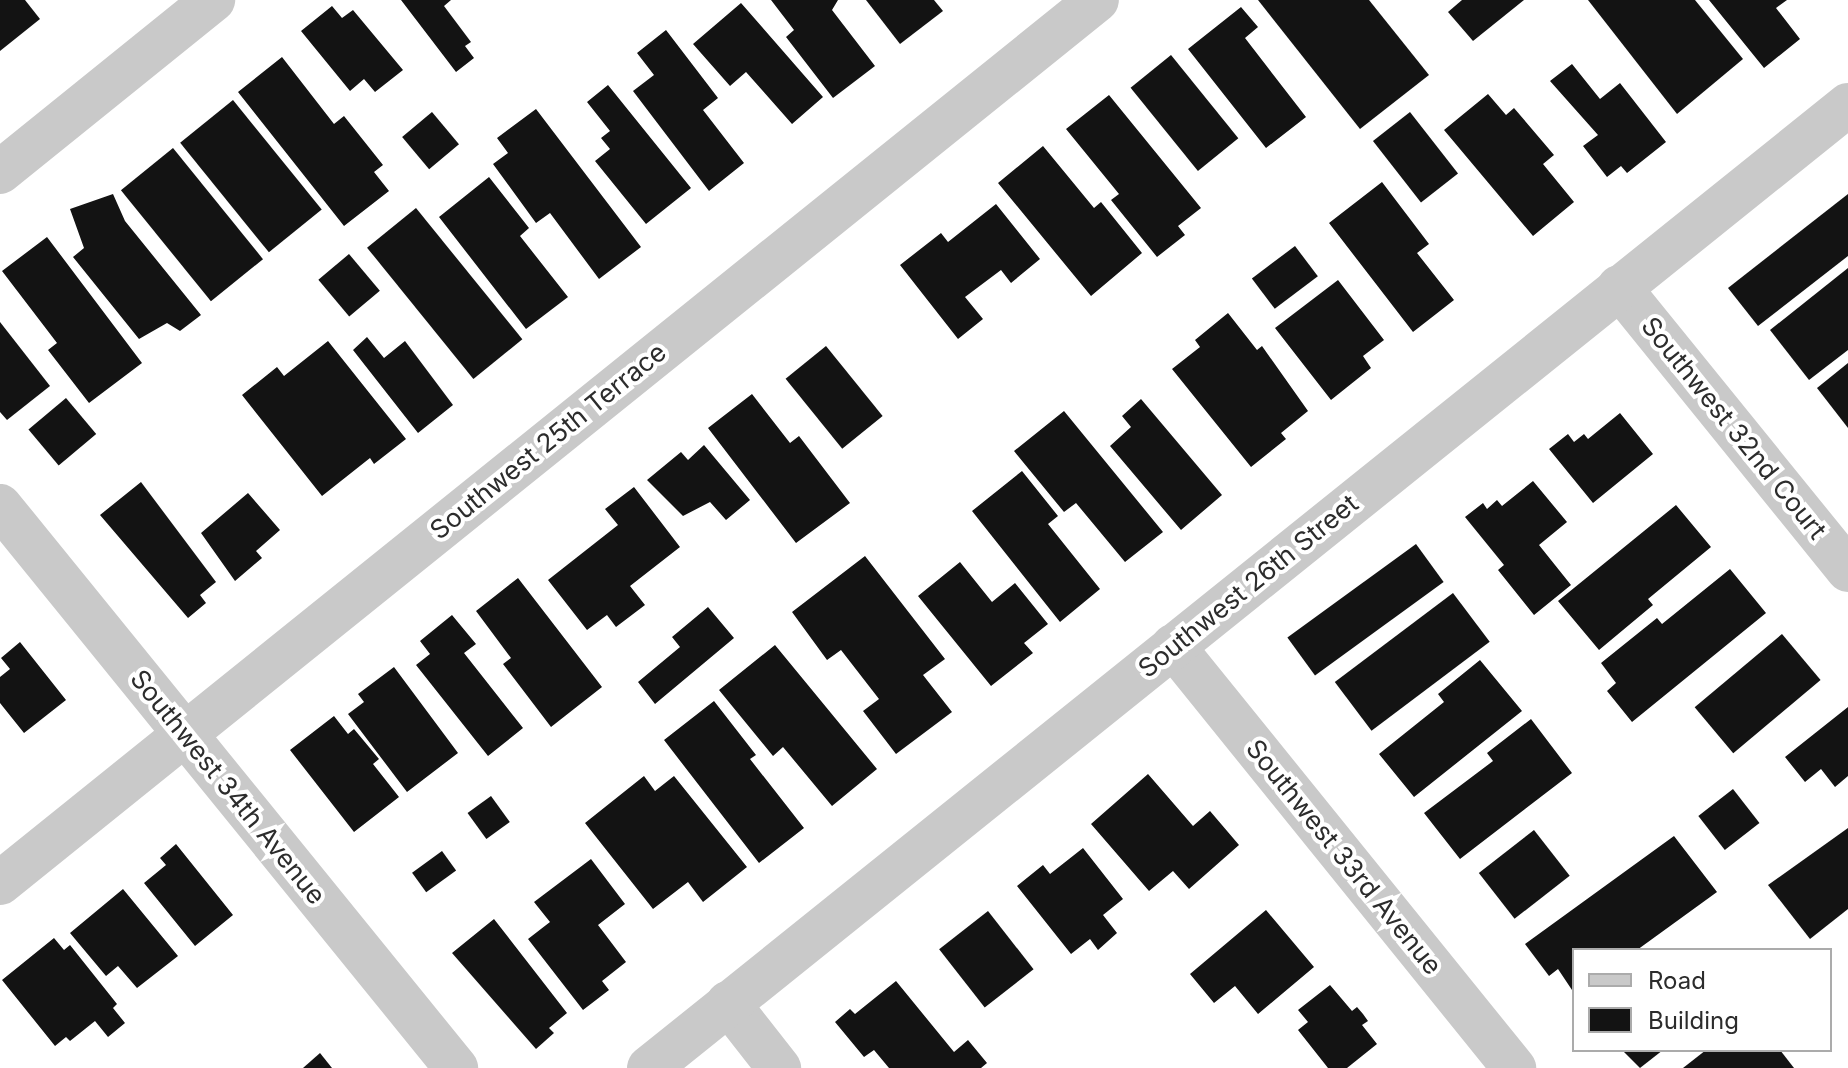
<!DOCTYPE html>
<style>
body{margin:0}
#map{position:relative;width:1848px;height:1068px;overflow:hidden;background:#fff;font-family:Inter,sans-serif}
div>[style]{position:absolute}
.building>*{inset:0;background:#131313;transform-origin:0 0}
.street>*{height:44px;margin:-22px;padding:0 22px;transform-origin:22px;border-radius:22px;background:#c9c9c9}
span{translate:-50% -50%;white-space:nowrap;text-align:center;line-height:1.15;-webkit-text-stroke:8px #fff;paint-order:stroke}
.street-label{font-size:26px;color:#2c2c2c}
.legend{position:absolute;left:1572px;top:948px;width:260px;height:104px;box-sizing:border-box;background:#fff;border:2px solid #ababab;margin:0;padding:10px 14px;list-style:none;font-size:24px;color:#2c2c2c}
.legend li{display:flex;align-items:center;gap:16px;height:40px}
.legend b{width:40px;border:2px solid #ababab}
</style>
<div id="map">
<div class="building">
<div style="clip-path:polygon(0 0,25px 0,40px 19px,0 51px)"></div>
<div style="clip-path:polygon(401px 0,451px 0,444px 6px,471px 42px,465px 46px,474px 58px,456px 72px)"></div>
<div style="clip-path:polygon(771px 0,838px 0,832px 10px,875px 66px,833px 98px,786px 37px,794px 30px)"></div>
<div style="clip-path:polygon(866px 0,934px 0,943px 11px,900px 44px)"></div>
<div style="clip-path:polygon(1258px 0,1369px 0,1429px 75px,1360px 129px)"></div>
<div style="clip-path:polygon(1462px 0,1524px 0,1473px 41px,1448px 12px)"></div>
<div style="clip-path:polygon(1588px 0,1695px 0,1743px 59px,1677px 114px)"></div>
<div style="clip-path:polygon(1709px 0,1787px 0,1776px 8px,1800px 39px,1764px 68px)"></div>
<div style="clip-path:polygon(741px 3px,823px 97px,792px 124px,746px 72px,730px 86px,693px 44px)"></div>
<div style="clip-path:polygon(332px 6px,342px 18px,353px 10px,403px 70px,375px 92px,364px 79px,350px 91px,301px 31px)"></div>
<div style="clip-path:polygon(1241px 7px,1258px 27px,1245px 38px,1306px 117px,1266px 148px,1188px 49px)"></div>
<div style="clip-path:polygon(666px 30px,718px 98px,703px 110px,744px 163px,709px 191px,633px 91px,654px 75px,637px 53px)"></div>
<div style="left:1171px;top:55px;width:107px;height:52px;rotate:51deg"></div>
<div style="clip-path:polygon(282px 57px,334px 124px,344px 116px,383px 165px,374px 172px,389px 191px,344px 226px,238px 92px)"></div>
<div style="clip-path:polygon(1572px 64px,1600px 99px,1620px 83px,1666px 142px,1627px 173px,1621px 166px,1607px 177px,1583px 146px,1598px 135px,1550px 81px)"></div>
<div style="clip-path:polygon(608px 85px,691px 188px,646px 224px,595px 161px,610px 149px,601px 138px,610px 131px,587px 102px)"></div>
<div style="clip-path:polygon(1488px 94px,1506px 115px,1514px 108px,1554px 155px,1543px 164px,1574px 202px,1533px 236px,1444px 130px)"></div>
<div style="clip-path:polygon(1109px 95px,1201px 208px,1178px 226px,1185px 235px,1157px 257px,1111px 200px,1119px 194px,1066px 129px)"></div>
<div style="left:233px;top:100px;width:141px;height:68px;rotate:51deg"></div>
<div style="clip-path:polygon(536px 109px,641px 247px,599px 279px,550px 213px,536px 223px,493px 164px,508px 153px,497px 138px)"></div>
<div style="left:432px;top:112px;width:42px;height:39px;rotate:50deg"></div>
<div style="left:1410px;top:112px;width:78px;height:47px;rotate:52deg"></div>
<div style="clip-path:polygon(1043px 146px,1094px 208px,1101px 202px,1142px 253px,1091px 296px,998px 183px)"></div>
<div style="left:173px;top:148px;width:143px;height:67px;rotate:51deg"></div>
<div style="clip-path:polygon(489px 177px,529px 228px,520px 236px,568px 297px,526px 329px,439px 217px)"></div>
<div style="clip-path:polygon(1382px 182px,1429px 244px,1417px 253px,1454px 300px,1413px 332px,1329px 223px)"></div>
<div style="clip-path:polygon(113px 194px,125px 221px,201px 315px,180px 331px,167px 323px,139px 339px,73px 257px,84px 248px,70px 209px)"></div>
<div style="clip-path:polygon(1848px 194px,1848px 256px,1758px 326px,1728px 288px)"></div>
<div style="clip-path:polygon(996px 204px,1040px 259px,1011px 283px,1001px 270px,965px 297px,983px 319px,958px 339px,900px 265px,941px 233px,948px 242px)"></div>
<div style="left:416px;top:208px;width:169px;height:63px;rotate:51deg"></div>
<div style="clip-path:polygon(47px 237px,142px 363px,89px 403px,48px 350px,57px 343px,2px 271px)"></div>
<div style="left:1295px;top:246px;width:38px;height:54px;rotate:53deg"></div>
<div style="left:349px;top:254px;width:48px;height:40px;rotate:50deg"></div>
<div style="clip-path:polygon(1848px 268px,1848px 350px,1809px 380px,1770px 330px)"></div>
<div style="clip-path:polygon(1338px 280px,1384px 340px,1363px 356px,1371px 368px,1331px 400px,1275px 328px)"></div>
<div style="clip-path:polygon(1228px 313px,1257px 350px,1262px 346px,1308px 411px,1281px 433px,1286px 439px,1251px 467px,1172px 369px,1200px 347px,1195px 340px)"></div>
<div style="clip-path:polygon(0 322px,50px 386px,7px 420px,0 412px)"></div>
<div style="clip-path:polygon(367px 337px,384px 358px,405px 341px,453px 405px,418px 433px,353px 350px)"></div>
<div style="clip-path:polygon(328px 341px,406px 439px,374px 464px,370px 458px,322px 496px,242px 395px,277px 367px,284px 376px)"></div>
<div style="left:826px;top:346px;width:90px;height:52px;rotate:51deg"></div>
<div style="clip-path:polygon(1848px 363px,1848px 428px,1817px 388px)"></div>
<div style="clip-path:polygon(752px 394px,790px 443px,799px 436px,850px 503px,796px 543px,708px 428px)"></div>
<div style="left:66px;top:398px;width:47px;height:49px;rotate:50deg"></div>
<div style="clip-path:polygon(1141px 399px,1222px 495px,1181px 530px,1110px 446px,1131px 427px,1122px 416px)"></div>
<div style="clip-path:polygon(1064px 411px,1163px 532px,1125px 562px,1076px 503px,1064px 512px,1014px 451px)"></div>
<div style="clip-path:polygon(1620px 413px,1653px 454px,1593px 503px,1549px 449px,1568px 434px,1574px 442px,1584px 434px,1588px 439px)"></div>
<div style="clip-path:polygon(704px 445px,750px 500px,726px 520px,710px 502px,683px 516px,647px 480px,681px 452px,688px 460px)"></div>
<div style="clip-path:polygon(1022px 471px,1058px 516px,1048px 524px,1100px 589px,1060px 622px,972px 511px)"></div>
<div style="clip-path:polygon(1533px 481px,1567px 522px,1539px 545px,1571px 585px,1534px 615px,1498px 570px,1504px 565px,1465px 517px,1483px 503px,1487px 509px,1497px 500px,1502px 506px)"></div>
<div style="clip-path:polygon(141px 482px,216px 582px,200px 595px,206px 603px,188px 618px,100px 515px)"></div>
<div style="clip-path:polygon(634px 487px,680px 547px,630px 586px,645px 605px,616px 627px,607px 615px,587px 630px,548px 580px,618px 525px,605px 509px)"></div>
<div style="clip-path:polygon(248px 493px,280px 530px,256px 551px,262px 558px,235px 581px,201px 533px)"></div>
<div style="clip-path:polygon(1676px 505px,1711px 547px,1648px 599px,1653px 605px,1599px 650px,1558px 601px)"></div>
<div style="left:1416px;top:544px;width:47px;height:159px;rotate:54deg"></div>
<div style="clip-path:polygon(865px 556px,945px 659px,923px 675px,952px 712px,896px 754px,863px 711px,879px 699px,841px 650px,827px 660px,792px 612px)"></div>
<div style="clip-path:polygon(960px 562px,992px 602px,1015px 583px,1048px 624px,1024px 643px,1033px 653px,991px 686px,918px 596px)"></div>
<div style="clip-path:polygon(1730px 569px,1766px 613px,1632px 722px,1607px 691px,1616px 683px,1601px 663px,1657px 618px,1662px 624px)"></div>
<div style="clip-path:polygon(518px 578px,602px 687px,551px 727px,503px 664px,511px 658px,476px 611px)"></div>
<div style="left:1453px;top:593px;width:61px;height:148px;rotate:53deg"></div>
<div style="clip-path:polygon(708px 607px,734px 638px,655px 704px,638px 682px,680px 647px,672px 637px)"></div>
<div style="clip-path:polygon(452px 615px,476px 644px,464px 653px,523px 728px,488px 756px,416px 665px,430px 654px,420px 641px)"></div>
<div style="left:1782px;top:634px;width:60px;height:114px;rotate:50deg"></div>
<div style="clip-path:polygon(20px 642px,66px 700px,24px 733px,0 703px,0 677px,10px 669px,1px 658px)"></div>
<div style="clip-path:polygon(775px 645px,877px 769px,832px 806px,783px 747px,773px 756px,719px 690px)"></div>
<div style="clip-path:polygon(1480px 660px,1522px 711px,1414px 797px,1379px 754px,1444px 702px,1438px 694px)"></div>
<div style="clip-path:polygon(394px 667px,458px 753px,407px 792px,348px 714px,364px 702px,358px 694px)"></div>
<div style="clip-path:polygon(714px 701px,756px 755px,750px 759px,804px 828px,759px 863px,664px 740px)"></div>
<div style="clip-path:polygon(1848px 707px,1848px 776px,1835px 787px,1821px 769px,1805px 782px,1785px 757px)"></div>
<div style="clip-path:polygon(334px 716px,348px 734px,354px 729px,379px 759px,373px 764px,399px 797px,354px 832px,290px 750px)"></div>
<div style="clip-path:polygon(1531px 719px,1572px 773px,1460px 859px,1424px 813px,1493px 761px,1487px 753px)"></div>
<div style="clip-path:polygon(1148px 774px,1193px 826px,1210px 811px,1239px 845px,1189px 889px,1173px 871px,1149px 891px,1091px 824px)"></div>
<div style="clip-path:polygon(644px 776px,655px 791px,674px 776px,747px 867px,703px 902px,688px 882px,653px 909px,585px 823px)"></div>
<div style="left:1733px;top:789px;width:43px;height:44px;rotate:52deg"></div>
<div style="left:491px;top:796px;width:32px;height:29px;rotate:54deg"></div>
<div style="clip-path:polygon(1848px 828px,1848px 909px,1810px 939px,1768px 885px)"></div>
<div style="left:1534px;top:830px;width:58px;height:70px;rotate:52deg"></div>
<div style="clip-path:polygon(1674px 836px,1717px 892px,1637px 950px,1574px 950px,1574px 993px,1558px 969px,1549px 976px,1525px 944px)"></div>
<div style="clip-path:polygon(176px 844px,233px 915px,195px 946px,144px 883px,166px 865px,160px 858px)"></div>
<div style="clip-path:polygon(1083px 848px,1123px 899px,1103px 915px,1117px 933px,1098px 950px,1090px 939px,1071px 954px,1017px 886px,1043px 865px,1050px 874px)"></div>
<div style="left:442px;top:851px;width:24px;height:37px;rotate:54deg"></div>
<div style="clip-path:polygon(591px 859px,625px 904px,598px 925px,626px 962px,602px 981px,609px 990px,583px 1010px,528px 939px,550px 922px,534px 902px)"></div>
<div style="clip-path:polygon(123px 889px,178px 956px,137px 988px,118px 966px,106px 976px,70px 933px)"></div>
<div style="clip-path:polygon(1266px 910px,1314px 967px,1258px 1014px,1235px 986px,1214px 1003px,1190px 974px)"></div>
<div style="left:988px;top:911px;width:74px;height:62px;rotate:52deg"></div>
<div style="clip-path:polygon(494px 919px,567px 1013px,549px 1028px,554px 1033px,536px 1049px,452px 953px)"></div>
<div style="clip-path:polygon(54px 938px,64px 950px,70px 945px,117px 1004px,113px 1008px,125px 1023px,108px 1037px,95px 1021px,70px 1041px,66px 1037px,55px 1046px,2px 980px)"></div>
<div style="clip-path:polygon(896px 981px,954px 1052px,968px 1040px,987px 1063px,981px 1068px,889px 1068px,874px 1050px,864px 1057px,835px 1022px,850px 1009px,855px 1014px)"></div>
<div style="clip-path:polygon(1330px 985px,1352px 1011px,1357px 1007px,1363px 1014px,1368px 1021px,1362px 1025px,1377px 1044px,1347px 1068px,1328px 1068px,1298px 1030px,1308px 1022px,1298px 1010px)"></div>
<div style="clip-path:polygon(1622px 1050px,1663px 1050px,1640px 1068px)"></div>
<div style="clip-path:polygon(1706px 1050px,1780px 1050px,1794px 1068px,1683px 1068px)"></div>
<div style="clip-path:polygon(320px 1053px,332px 1068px,303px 1068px)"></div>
</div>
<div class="street">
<div style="left:0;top:172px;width:274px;rotate:-38.9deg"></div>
<div style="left:1619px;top:287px;width:364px;rotate:51deg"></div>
<div style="left:0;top:506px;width:724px;rotate:50.94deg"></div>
<div style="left:1173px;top:646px;width:543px;rotate:51.06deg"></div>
<div style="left:0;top:883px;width:1408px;rotate:-38.83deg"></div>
<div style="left:728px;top:1003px;width:83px;rotate:51.9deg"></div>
<div style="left:649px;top:1068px;width:1538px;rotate:-38.77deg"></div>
</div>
<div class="street-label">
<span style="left:1734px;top:428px;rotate:51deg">Southwest 32nd Court</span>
<span style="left:548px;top:441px;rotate:-39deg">Southwest 25th Terrace</span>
<span style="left:1248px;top:586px;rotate:-39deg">Southwest 26th Street</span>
<span style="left:228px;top:787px;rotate:51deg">Southwest 34th Avenue</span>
<span style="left:1344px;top:857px;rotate:51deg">Southwest 33rd Avenue</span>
</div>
<ul class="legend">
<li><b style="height:10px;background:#c9c9c9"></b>Road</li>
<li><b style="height:22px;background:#131313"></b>Building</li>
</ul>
</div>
